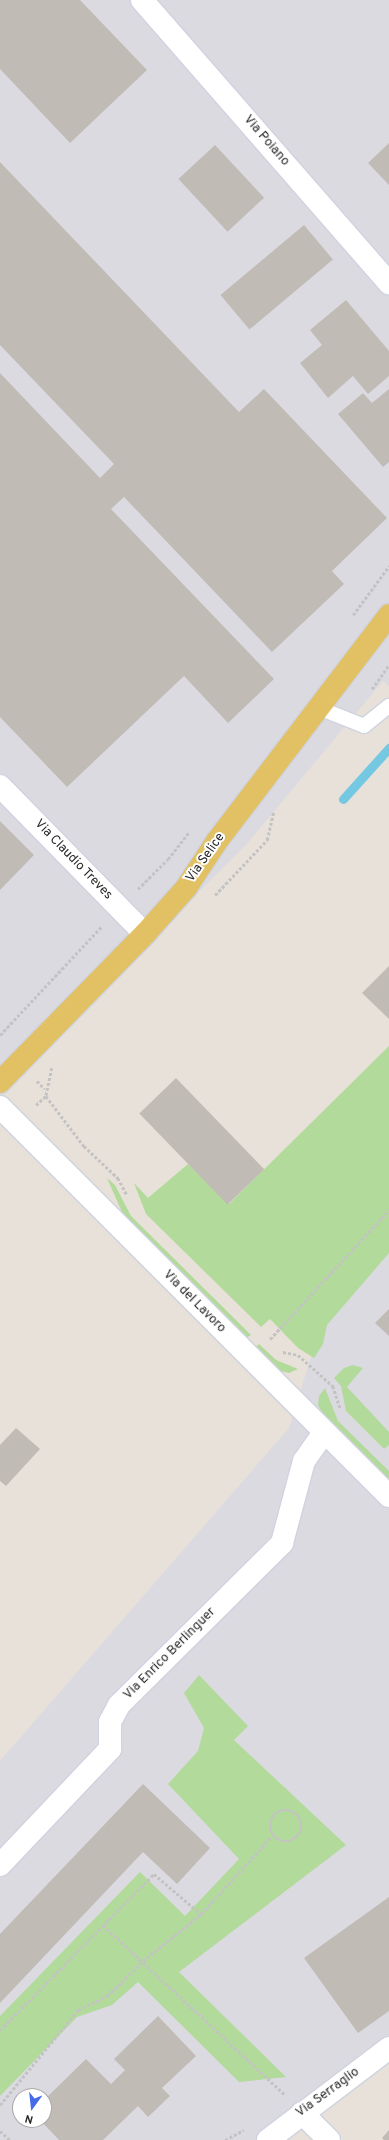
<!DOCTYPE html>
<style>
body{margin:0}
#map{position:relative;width:389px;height:2140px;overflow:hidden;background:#e8e1d9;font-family:Overpass,sans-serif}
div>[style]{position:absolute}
.industrial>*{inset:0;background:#dcdae1}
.green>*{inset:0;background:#b2da9a}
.stream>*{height:9px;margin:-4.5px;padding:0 4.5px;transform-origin:4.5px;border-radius:4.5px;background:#75c8e2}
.building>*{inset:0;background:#c1bbb6;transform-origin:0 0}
.path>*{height:2.5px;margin-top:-1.25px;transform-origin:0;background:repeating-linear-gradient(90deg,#c3c3c3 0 3px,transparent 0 5px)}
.path>.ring{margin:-1.25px;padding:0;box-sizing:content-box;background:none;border:2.5px solid #c3c3c3;border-radius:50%}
.roads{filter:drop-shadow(1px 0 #cfd3df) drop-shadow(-1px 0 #cfd3df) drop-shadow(0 1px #cfd3df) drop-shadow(0 -1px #cfd3df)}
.lane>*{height:14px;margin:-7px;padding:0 7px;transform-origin:7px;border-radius:7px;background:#fff}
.street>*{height:22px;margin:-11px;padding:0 11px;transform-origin:11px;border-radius:11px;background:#fff}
.secondary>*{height:22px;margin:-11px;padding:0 11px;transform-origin:11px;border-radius:11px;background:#fff}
.primary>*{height:22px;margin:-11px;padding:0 11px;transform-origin:11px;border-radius:11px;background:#e2c165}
span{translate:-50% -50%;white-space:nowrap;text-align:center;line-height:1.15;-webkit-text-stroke:4px #fff;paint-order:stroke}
.street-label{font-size:13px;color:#272727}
.north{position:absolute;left:12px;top:2088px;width:40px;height:40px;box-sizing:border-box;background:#fff;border:1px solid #a9a9a9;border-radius:50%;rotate:195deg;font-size:11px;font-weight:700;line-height:16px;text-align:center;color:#272727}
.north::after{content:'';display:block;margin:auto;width:14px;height:18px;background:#476ae8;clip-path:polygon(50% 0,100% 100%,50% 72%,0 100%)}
</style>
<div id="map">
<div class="industrial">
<div style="clip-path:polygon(0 0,389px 0,389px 686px,383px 681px,246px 845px,0 1090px)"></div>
<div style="clip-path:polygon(evenodd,389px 1237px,389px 2048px,276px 2140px,0 2140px,0 1761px,289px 1428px,321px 1324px,389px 1237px,20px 2096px,44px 2096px,44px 2120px,20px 2120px,20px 2096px)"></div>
</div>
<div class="green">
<div style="clip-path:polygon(389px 1046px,389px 1253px,327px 1325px,323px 1344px,314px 1358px,298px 1348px,270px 1319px,261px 1327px,146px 1214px,134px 1183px,148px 1198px,188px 1164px,229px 1204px)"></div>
<div style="clip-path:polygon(107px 1178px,115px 1185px,131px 1216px,251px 1335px,246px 1338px,125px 1219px)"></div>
<div style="clip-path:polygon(259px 1344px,276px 1360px,298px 1369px,289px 1373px,277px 1370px,254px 1348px)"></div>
<div style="clip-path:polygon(353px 1365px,363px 1368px,347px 1387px,389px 1432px,389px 1445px,384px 1449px,346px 1411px,341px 1386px,334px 1378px,344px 1368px)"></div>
<div style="clip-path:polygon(325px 1388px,338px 1421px,389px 1471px,389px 1483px,325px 1418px,318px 1405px,319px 1396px)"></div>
<div style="clip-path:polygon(199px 1675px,248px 1726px,234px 1740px,346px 1845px,179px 1972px,286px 2077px,239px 2082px,138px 1982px,112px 2005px,77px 2017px,0 2096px,0 2016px,140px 1872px,185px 1916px,239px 1859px,168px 1784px,198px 1751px,204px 1728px,184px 1693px)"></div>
</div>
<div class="stream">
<div style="left:343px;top:799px;width:69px;rotate:-48deg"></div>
</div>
<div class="building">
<div style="clip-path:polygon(0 0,80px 0,147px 70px,70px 143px,0 69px)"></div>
<div style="clip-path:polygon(389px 143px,389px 185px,368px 163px)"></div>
<div style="left:215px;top:145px;width:72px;height:50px;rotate:47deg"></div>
<div style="clip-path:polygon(0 162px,239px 412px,264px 389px,387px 518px,332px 571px,344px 584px,272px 652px,124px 497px,111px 509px,274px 679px,228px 723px,184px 676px,67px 787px,0 717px,0 373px,100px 478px,114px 464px,0 345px)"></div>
<div style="left:304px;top:225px;width:45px;height:109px;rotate:50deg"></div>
<div style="clip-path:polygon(346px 300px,389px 351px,389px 376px,368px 394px,353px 376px,328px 398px,300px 363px,322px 345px,310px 330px)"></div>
<div style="clip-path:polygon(389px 389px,389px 462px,383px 467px,338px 414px,363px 393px,372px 403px)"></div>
<div style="clip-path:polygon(0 821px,34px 855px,0 890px)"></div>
<div style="clip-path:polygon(389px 966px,389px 1019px,362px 993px)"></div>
<div style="left:176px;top:1078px;width:127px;height:51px;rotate:46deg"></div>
<div style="clip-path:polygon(389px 1309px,389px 1336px,375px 1323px)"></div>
<div style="clip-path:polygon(16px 1428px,40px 1449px,6px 1486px,0 1481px,0 1445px)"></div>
<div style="clip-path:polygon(143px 1784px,210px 1848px,177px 1884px,143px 1852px,0 2003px,0 1934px)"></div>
<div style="clip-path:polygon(389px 1897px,389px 2011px,358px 2033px,304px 1958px)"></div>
<div style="clip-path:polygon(158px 2016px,196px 2056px,162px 2088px,170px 2096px,148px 2117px,138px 2106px,103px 2140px,59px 2140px,40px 2120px,44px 2120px,44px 2100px,86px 2059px,111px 2084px,125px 2070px,114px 2059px)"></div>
<div style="clip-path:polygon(389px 2130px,389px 2140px,384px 2140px,382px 2138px)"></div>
</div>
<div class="path">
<div style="left:353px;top:615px;width:61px;rotate:-53.7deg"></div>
<div style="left:372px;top:689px;width:29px;rotate:-55deg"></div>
<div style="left:138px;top:889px;width:42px;rotate:-45deg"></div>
<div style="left:168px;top:859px;width:33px;rotate:-52deg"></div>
<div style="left:215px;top:895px;width:76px;rotate:-46.6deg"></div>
<div style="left:267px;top:840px;width:28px;rotate:-77deg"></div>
<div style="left:0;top:1035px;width:148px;rotate:-46.9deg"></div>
<div style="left:52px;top:1068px;width:29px;rotate:102deg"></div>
<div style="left:46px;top:1096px;width:63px;rotate:52.8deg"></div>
<div style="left:84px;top:1146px;width:47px;rotate:43.3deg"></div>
<div style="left:118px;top:1178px;width:19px;rotate:62deg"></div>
<div style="left:37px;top:1081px;width:11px;rotate:45deg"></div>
<div style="left:36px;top:1105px;width:13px;rotate:-42deg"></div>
<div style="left:270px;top:1339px;width:176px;rotate:-47.3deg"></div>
<div style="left:283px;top:1352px;width:15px;rotate:11deg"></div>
<div style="left:298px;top:1355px;width:47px;rotate:41.5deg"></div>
<div style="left:333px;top:1386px;width:23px;rotate:72deg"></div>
<div class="ring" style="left:270px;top:1810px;width:29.5px;height:29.5px"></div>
<div style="left:103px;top:1925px;width:248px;rotate:43deg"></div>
<div style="left:0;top:2030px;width:219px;rotate:-45.4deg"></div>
<div style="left:154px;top:1874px;width:62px;rotate:40.4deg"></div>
<div style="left:0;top:2105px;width:123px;rotate:-50.6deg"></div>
<div style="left:78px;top:2010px;width:32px;rotate:-26deg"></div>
<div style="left:107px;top:1996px;width:50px;rotate:-44.2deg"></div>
<div style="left:143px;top:1961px;width:75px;rotate:-39deg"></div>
<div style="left:201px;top:1914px;width:105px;rotate:-47.7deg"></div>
<div style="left:0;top:2131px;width:13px;rotate:42deg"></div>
<div style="left:225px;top:2140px;width:21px;rotate:-28deg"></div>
</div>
<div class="roads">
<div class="lane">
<div style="left:319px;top:708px;width:48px;rotate:21.8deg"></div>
<div style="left:364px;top:726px;width:32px;rotate:-39deg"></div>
</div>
<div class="street">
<div style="left:142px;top:0;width:376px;rotate:48.9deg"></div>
<div style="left:0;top:786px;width:207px;rotate:45.6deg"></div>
<div style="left:0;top:1865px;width:160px;rotate:-46.5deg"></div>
<div style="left:110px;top:1749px;width:27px;rotate:-90deg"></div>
<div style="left:110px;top:1722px;width:19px;rotate:-62deg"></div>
<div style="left:119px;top:1705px;width:230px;rotate:-44.8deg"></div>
<div style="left:282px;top:1543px;width:85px;rotate:-75deg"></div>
<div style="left:304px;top:1461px;width:35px;rotate:-55deg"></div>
<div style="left:302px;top:2113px;width:38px;rotate:45deg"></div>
<div style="left:268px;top:2140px;width:152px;rotate:-37.2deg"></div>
</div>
<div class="secondary">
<div style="left:0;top:1107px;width:550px;rotate:45deg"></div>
</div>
<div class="primary">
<div style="left:0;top:1082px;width:207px;rotate:-45.6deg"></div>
<div style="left:145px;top:934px;width:62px;rotate:-48.3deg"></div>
<div style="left:186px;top:888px;width:56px;rotate:-56.6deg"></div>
<div style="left:217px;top:841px;width:284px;rotate:-52.7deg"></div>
</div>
</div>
<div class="street-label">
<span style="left:266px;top:141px;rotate:49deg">Via Poiano</span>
<span style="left:206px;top:858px;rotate:-55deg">Via Selice</span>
<span style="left:73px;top:860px;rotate:46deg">Via Claudio Treves</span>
<span style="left:194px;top:1302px;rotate:45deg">Via del Lavoro</span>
<span style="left:170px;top:1654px;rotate:-45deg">Via Enrico Berlinguer</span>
<span style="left:328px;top:2093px;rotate:-36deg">Via Serraglio</span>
</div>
<div class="north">N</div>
</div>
